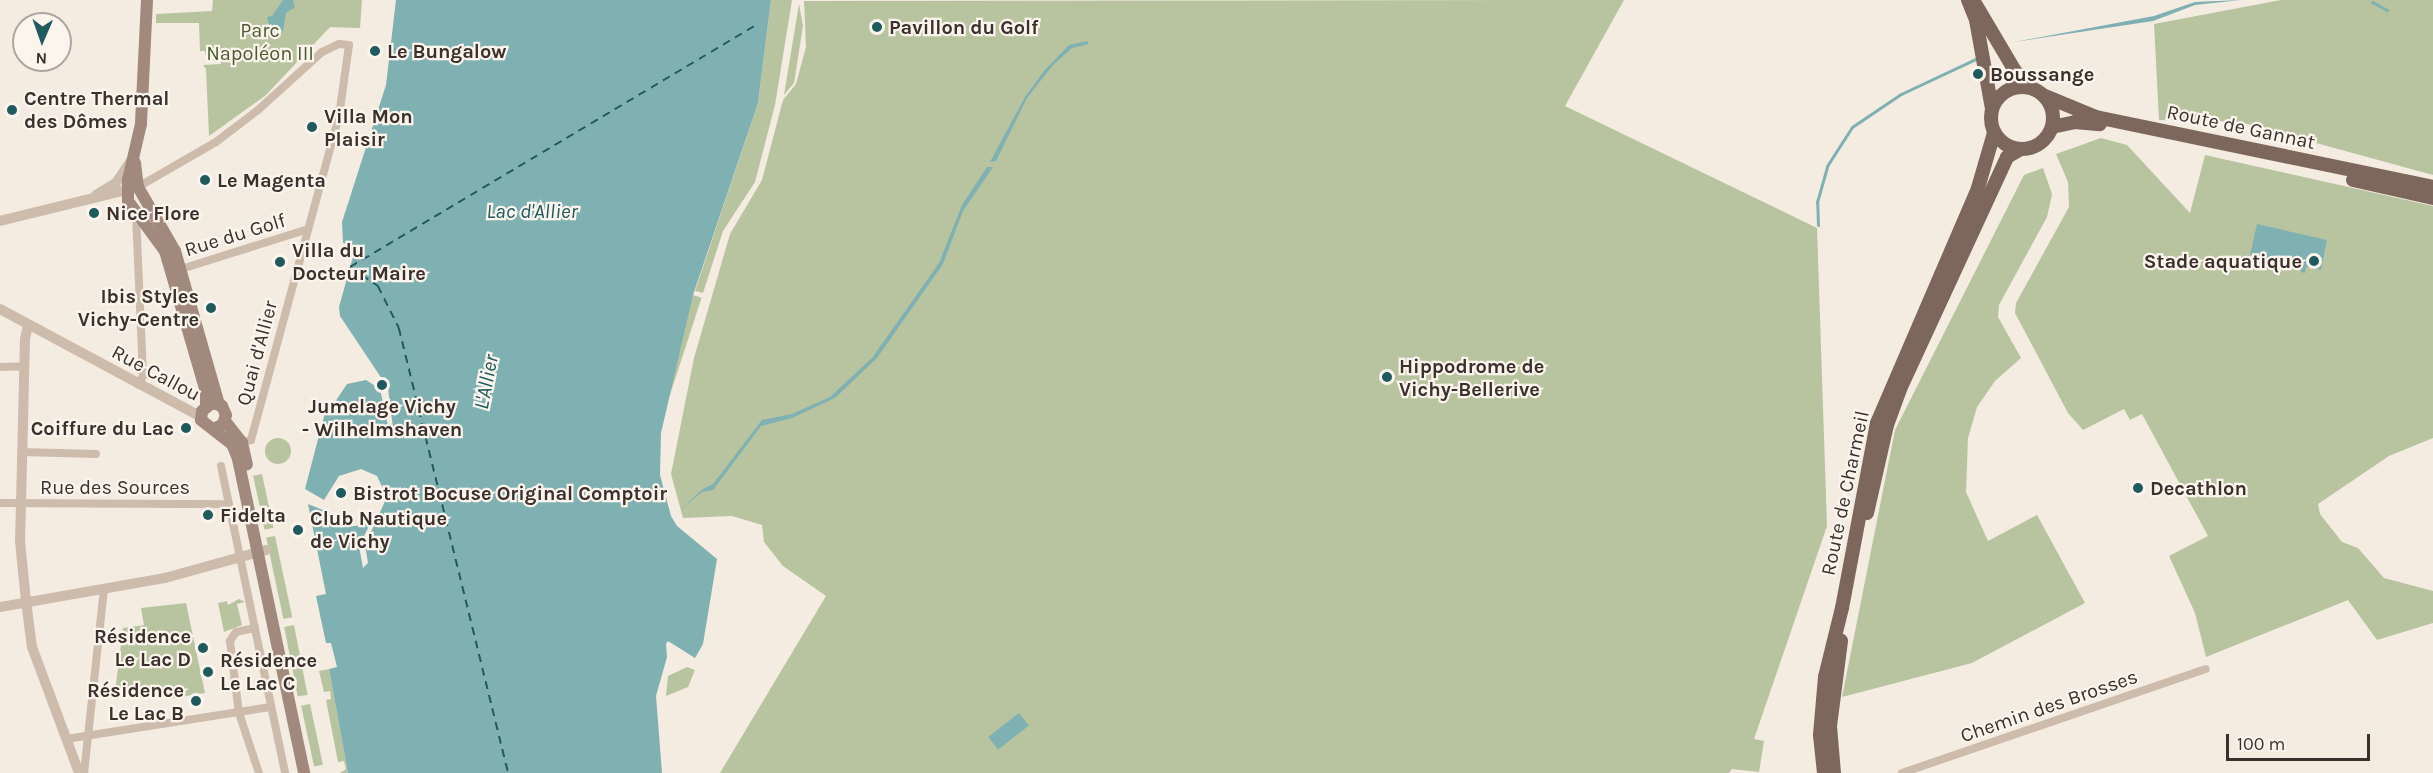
<!DOCTYPE html>
<meta charset="utf-8">
<style>
body{margin:0}
#map{position:relative;width:2433px;height:773px;overflow:hidden;background:#f4ebe1;font-family:Karla,sans-serif}
div>[style]{position:absolute}
.green>*{inset:0;background:#b8c4a0;transform-origin:0 0}
.round{border-radius:50%}
.water>*{inset:0;background:#7fb0b2;transform-origin:0 0}
.stream>*{height:3px;margin:-1.5px;padding:0 1.5px;transform-origin:1.5px;border-radius:1.5px;background:#7fb0b2}
.ferry>*{height:1.5px;margin-top:-0.75px;transform-origin:0;background:repeating-linear-gradient(90deg,#1f5a5e 0 8px,transparent 0 14px)}
.minor>*{height:8px;margin:-4px;padding:0 4px;transform-origin:4px;border-radius:4px;background:#cdbbac}
.tertiary>*{height:10px;margin:-5px;padding:0 5px;transform-origin:5px;border-radius:5px;background:#cdbbac}
.secondary>*{height:12px;margin:-6px;padding:0 6px;transform-origin:6px;border-radius:6px;background:#a18a7d}
.primary>*{height:14px;margin:-7px;padding:0 7px;transform-origin:7px;border-radius:7px;background:#7d675c}
.primary>.ring{margin:-7px;padding:0;box-sizing:content-box;background:none;border:14px solid #7d675c;border-radius:50%}
.dots>*{width:16px;height:16px;translate:-50% -50%;box-sizing:border-box;border:3px solid #fbf5ee;border-radius:50%}
span{translate:-50% -50%;white-space:nowrap;text-align:center;line-height:1.15;-webkit-text-stroke:4.5px #fbf5ee;paint-order:stroke}
.poi-label{font-size:20px;color:#3b302b;font-weight:700}
.left{translate:0 -50%;text-align:left}
.right{translate:-100% -50%;text-align:right}
.park-label{font-size:20px;color:#4a5a2e}
.street-label{font-size:20px;color:#3b302b}
.water-label{font-size:21px;color:#1f5a5e;font-style:italic}
.north{position:absolute;left:12px;top:12px;width:60px;height:60px;box-sizing:border-box;background:#fbf5ee;border:2px solid #aea6a0;border-radius:50%;rotate:182deg;font-size:16px;font-weight:700;line-height:24px;text-align:center;color:#3b302b}
.north::after{content:'';display:block;margin:auto;width:21px;height:27px;background:#1f5a5e;clip-path:polygon(50% 0,100% 100%,50% 72%,0 100%)}
.scale{position:absolute;left:2226px;top:734px;width:144px;height:27px;box-sizing:border-box;border:3px solid #3b302b;border-top:0;padding-left:8px;font-size:18px;line-height:21px;white-space:nowrap;color:#3b302b;-webkit-text-stroke:4px #fbf5ee;paint-order:stroke}
</style>
<div id="map">
<div class="green">
<div style="clip-path:polygon(213px 0,362px 0,360px 28px,330px 27px,266px 95px,209px 136px,206px 69px,203px 65px,221px 64px,221px 56px,206px 56px,205px 51px,200px 51px,199px 23px,156px 23px,156px 14px,212px 11px)"></div>
<div style="clip-path:polygon(771px 0,792px 0,775px 105px,755px 182px,723px 231px,703px 293px,695px 291px,758px 103px)"></div>
<div style="clip-path:polygon(1624px 0,1565px 106px,1817px 228px,1827px 526px,1754px 739px,1764px 741px,1759px 772px,1732px 769px,1729px 773px,720px 773px,826px 596px,783px 566px,764px 542px,762px 525px,732px 516px,683px 518px,671px 474px,694px 358px,730px 234px,762px 180px,783px 100px,796px 84px,806px 47px,804px 1px)"></div>
<div style="clip-path:polygon(2281px 0,2433px 0,2433px 175px,2240px 122px,2159px 120px,2154px 24px)"></div>
<div style="clip-path:polygon(799px 4px,803px 26px,794px 83px,784px 95px)"></div>
<div style="clip-path:polygon(2101px 138px,2127px 145px,2190px 213px,2205px 155px,2433px 206px,2433px 438px,2389px 456px,2318px 504px,2320px 514px,2342px 542px,2358px 548px,2384px 578px,2433px 591px,2433px 623px,2377px 640px,2348px 600px,2206px 657px,2195px 613px,2169px 556px,2208px 536px,2142px 414px,2130px 420px,2124px 409px,2083px 430px,2068px 413px,2015px 313px,2016px 303px,2069px 207px,2068px 182px,2056px 154px)"></div>
<div style="clip-path:polygon(2043px 168px,2052px 194px,2047px 217px,1999px 305px,1998px 317px,2021px 358px,1995px 381px,1977px 407px,1968px 438px,1966px 492px,1988px 541px,2037px 515px,2085px 603px,1972px 663px,1842px 697px,1895px 430px,2024px 175px)"></div>
<div style="left:693px;top:295px;width:9px;height:143px;rotate:18deg"></div>
<div class="round" style="left:265px;top:438px;width:26px;height:26px"></div>
<div style="left:262px;top:474px;width:55px;height:9px;rotate:78deg"></div>
<div style="left:275px;top:536px;width:83px;height:9px;rotate:78deg"></div>
<div style="clip-path:polygon(239px 599px,245px 602px,237px 604px,242px 625px,224px 632px,218px 603px,227px 601px,228px 605px)"></div>
<div style="clip-path:polygon(186px 603px,205px 693px,167px 699px,165px 690px,115px 692px,123px 628px,144px 625px,141px 608px)"></div>
<div style="left:294px;top:625px;width:71px;height:10px;rotate:79deg"></div>
<div style="clip-path:polygon(687px 667px,695px 670px,688px 687px,666px 696px,668px 676px)"></div>
<div style="clip-path:polygon(329px 669px,336px 707px,348px 773px,340px 773px,346px 769px,344px 761px,338px 762px,326px 700px,331px 699px,330px 691px,324px 692px,319px 671px)"></div>
<div style="left:310px;top:704px;width:62px;height:9px;rotate:78deg"></div>
</div>
<div class="water">
<div style="clip-path:polygon(283px 0,293px 0,295px 7px,286px 13px,283px 31px,272px 35px,267px 17px,272px 16px)"></div>
<div style="clip-path:polygon(396px 0,771px 0,758px 103px,693px 295px,661px 433px,660px 475px,671px 516px,677px 526px,717px 559px,703px 644px,695px 658px,668px 641px,666px 644px,667px 657px,656px 696px,662px 773px,348px 773px,329px 669px,337px 667px,331px 643px,326px 643px,316px 596px,326px 594px,308px 504px,333px 514px,347px 527px,370px 524px,359px 546px,363px 568px,368px 563px,365px 545px,387px 497px,377px 476px,361px 469px,339px 476px,324px 500px,305px 489px,328px 401px,335px 402px,347px 384px,366px 380px,380px 389px,390px 435px,394px 436px,388px 388px,340px 316px,339px 307px,356px 246px,343px 243px,342px 222px,386px 85px)"></div>
<div style="clip-path:polygon(2241px 0,2195px 5px,2153px 21px,2014px 42px,2154px 16px,2195px 2px)"></div>
<div style="clip-path:polygon(1087px 41px,1089px 44px,1072px 48px,1053px 65px,1027px 98px,996px 161px,990px 162px,1025px 97px,1044px 71px,1069px 45px)"></div>
<div style="clip-path:polygon(987px 167px,993px 167px,963px 211px,943px 264px,877px 358px,835px 398px,792px 418px,761px 426px,713px 490px,702px 492px,679px 511px,703px 489px,713px 484px,762px 420px,792px 414px,830px 397px,872px 358px,939px 263px,962px 205px)"></div>
<div style="clip-path:polygon(2257px 224px,2327px 240px,2321px 270px,2306px 267px,2305px 273px,2301px 272px,2302px 266px,2250px 255px)"></div>
<div style="left:1019px;top:713px;width:16px;height:39px;rotate:52deg"></div>
</div>
<div class="stream">
<div style="left:2372px;top:2px;width:17px;rotate:28deg"></div>
<div style="left:1818px;top:225px;width:23px;rotate:-92deg"></div>
<div style="left:1817px;top:202px;width:37px;rotate:-74deg"></div>
<div style="left:1827px;top:166px;width:46px;rotate:-57.3deg"></div>
<div style="left:1852px;top:127px;width:59px;rotate:-34deg"></div>
<div style="left:1901px;top:94px;width:85px;rotate:-25.1deg"></div>
</div>
<div class="ferry">
<div style="left:350px;top:267px;width:34px;rotate:34deg"></div>
<div style="left:378px;top:286px;width:47px;rotate:63.4deg"></div>
<div style="left:399px;top:328px;width:458px;rotate:76.2deg"></div>
<div style="left:350px;top:267px;width:475px;rotate:-30.8deg"></div>
</div>
<div class="minor">
<div style="left:138px;top:187px;width:90px;rotate:-30deg"></div>
<div style="left:216px;top:142px;width:53px;rotate:-37.3deg"></div>
<div style="left:258px;top:110px;width:86px;rotate:-42.2deg"></div>
<div style="left:322px;top:52px;width:19px;rotate:-25deg"></div>
<div style="left:339px;top:44px;width:10px;rotate:6deg"></div>
<div style="left:349px;top:45px;width:72px;rotate:98deg"></div>
<div style="left:339px;top:116px;width:336px;rotate:105.2deg"></div>
<div style="left:251px;top:440px;width:15px;rotate:164deg"></div>
<div style="left:136px;top:215px;width:161px;rotate:87.5deg"></div>
<div style="left:143px;top:376px;width:10px;rotate:119deg"></div>
<div style="left:175px;top:271px;width:139px;rotate:-17.5deg"></div>
<div style="left:0;top:367px;width:25px;rotate:-2deg"></div>
<div style="left:22px;top:452px;width:74px;rotate:1.5deg"></div>
<div style="left:221px;top:466px;width:314px;rotate:78.2deg"></div>
<div style="left:0;top:503px;width:229px;rotate:0.3deg"></div>
<div style="left:255px;top:628px;width:19px;rotate:168deg"></div>
<div style="left:236px;top:632px;width:11px;rotate:124deg"></div>
<div style="left:230px;top:641px;width:73px;rotate:82.9deg"></div>
<div style="left:239px;top:713px;width:63px;rotate:71.6deg"></div>
<div style="left:66px;top:739px;width:207px;rotate:-8.9deg"></div>
<div style="left:84px;top:773px;width:186px;rotate:-83.8deg"></div>
<div style="left:1902px;top:773px;width:321px;rotate:-18.9deg"></div>
</div>
<div class="tertiary">
<div style="left:96px;top:195px;width:23px;rotate:-31deg"></div>
<div style="left:116px;top:183px;width:27px;rotate:-56deg"></div>
<div style="left:0;top:221px;width:138px;rotate:-13.8deg"></div>
<div style="left:0;top:309px;width:228px;rotate:28.2deg"></div>
<div style="left:28px;top:325px;width:14px;rotate:102deg"></div>
<div style="left:25px;top:339px;width:202px;rotate:91.4deg"></div>
<div style="left:20px;top:541px;width:60px;rotate:84.3deg"></div>
<div style="left:26px;top:601px;width:46px;rotate:82.6deg"></div>
<div style="left:32px;top:647px;width:134px;rotate:69.5deg"></div>
<div style="left:0;top:607px;width:168px;rotate:-10deg"></div>
<div style="left:165px;top:578px;width:105px;rotate:-15.5deg"></div>
</div>
<div class="secondary">
<div style="left:147px;top:0;width:124px;rotate:92.8deg"></div>
<div style="left:141px;top:124px;width:57px;rotate:103.1deg"></div>
<div style="left:128px;top:180px;width:21px;rotate:90deg"></div>
<div style="left:128px;top:201px;width:62px;rotate:53.5deg"></div>
<div style="left:165px;top:251px;width:147px;rotate:73.8deg"></div>
<div style="left:206px;top:392px;width:13px;rotate:90deg"></div>
<div style="left:135px;top:163px;width:24px;rotate:83deg"></div>
<div style="left:138px;top:187px;width:74px;rotate:60deg"></div>
<div style="left:175px;top:251px;width:159px;rotate:74deg"></div>
<div style="left:225px;top:421px;width:28px;rotate:52deg"></div>
<div style="left:242px;top:443px;width:22px;rotate:77deg"></div>
<div style="left:214px;top:429px;width:10px;rotate:-29deg"></div>
<div style="left:223px;top:424px;width:9px;rotate:-72deg"></div>
<div style="left:226px;top:415px;width:10px;rotate:-114deg"></div>
<div style="left:222px;top:406px;width:10px;rotate:-163deg"></div>
<div style="left:212px;top:403px;width:13px;rotate:141deg"></div>
<div style="left:202px;top:411px;width:9px;rotate:96deg"></div>
<div style="left:201px;top:420px;width:39px;rotate:38deg"></div>
<div style="left:232px;top:444px;width:16px;rotate:68deg"></div>
<div style="left:238px;top:459px;width:321px;rotate:78.1deg"></div>
</div>
<div class="primary">
<div style="left:1968px;top:0;width:22px;rotate:68deg"></div>
<div style="left:1976px;top:20px;width:90px;rotate:79.8deg"></div>
<div style="left:1976px;top:5px;width:77px;rotate:59.4deg"></div>
<div style="left:2015px;top:71px;width:23px;rotate:47deg"></div>
<div class="ring" style="left:1991px;top:87px;width:48px;height:48px"></div>
<div style="left:2045px;top:96px;width:55px;rotate:22.4deg"></div>
<div style="left:2096px;top:117px;width:344px;rotate:11.7deg"></div>
<div style="left:2052px;top:127px;width:24px;rotate:-12deg"></div>
<div style="left:2075px;top:122px;width:25px;rotate:5deg"></div>
<div style="left:2353px;top:180px;width:82px;rotate:12.7deg"></div>
<div style="left:1867px;top:513px;width:90px;rotate:-77.2deg"></div>
<div style="left:1887px;top:425px;width:38px;rotate:-70deg"></div>
<div style="left:1900px;top:389px;width:255px;rotate:-65.2deg"></div>
<div style="left:2007px;top:157px;width:16px;rotate:-30deg"></div>
<div style="left:1824px;top:773px;width:38px;rotate:-96deg"></div>
<div style="left:1820px;top:735px;width:58px;rotate:-85.1deg"></div>
<div style="left:1825px;top:677px;width:71px;rotate:-76.2deg"></div>
<div style="left:1842px;top:608px;width:188px;rotate:-79.3deg"></div>
<div style="left:1877px;top:423px;width:256px;rotate:-66.7deg"></div>
<div style="left:1978px;top:188px;width:57px;rotate:-73.8deg"></div>
<div style="left:1834px;top:773px;width:47px;rotate:-94.9deg"></div>
<div style="left:1830px;top:726px;width:86px;rotate:-82.6deg"></div>
</div>
<div class="dots">
<div style="left:877px;top:27px;background:#1f5a5e"></div>
<div style="left:375px;top:51px;background:#1f5a5e"></div>
<div style="left:1978px;top:74px;background:#1f5a5e"></div>
<div style="left:12px;top:110px;background:#1f5a5e"></div>
<div style="left:312px;top:127px;background:#1f5a5e"></div>
<div style="left:205px;top:180px;background:#1f5a5e"></div>
<div style="left:94px;top:213px;background:#1f5a5e"></div>
<div style="left:2314px;top:261px;background:#1f5a5e"></div>
<div style="left:280px;top:262px;background:#1f5a5e"></div>
<div style="left:211px;top:308px;background:#1f5a5e"></div>
<div style="left:1387px;top:377px;background:#1f5a5e"></div>
<div style="left:382px;top:385px;background:#1f5a5e"></div>
<div style="left:186px;top:428px;background:#1f5a5e"></div>
<div style="left:2138px;top:488px;background:#1f5a5e"></div>
<div style="left:341px;top:493px;background:#1f5a5e"></div>
<div style="left:208px;top:515px;background:#1f5a5e"></div>
<div style="left:298px;top:530px;background:#1f5a5e"></div>
<div style="left:203px;top:648px;background:#1f5a5e"></div>
<div style="left:208px;top:672px;background:#1f5a5e"></div>
<div style="left:196px;top:701px;background:#1f5a5e"></div>
</div>
<div class="poi-label">
<span class="left" style="left:889px;top:27px">Pavillon du Golf</span>
<span class="left" style="left:387px;top:51px">Le Bungalow</span>
<span class="left" style="left:1990px;top:74px">Boussange</span>
<span class="left" style="left:24px;top:110px">Centre Thermal<br>des Dômes</span>
<span class="left" style="left:324px;top:128px">Villa Mon<br>Plaisir</span>
<span class="left" style="left:217px;top:180px">Le Magenta</span>
<span class="left" style="left:106px;top:213px">Nice Flore</span>
<span class="left" style="left:292px;top:262px">Villa du<br>Docteur Maire</span>
<span class="right" style="left:2302px;top:261px">Stade aquatique</span>
<span class="right" style="left:199px;top:308px">Ibis Styles<br>Vichy-Centre</span>
<span class="left" style="left:1399px;top:378px">Hippodrome de<br>Vichy-Bellerive</span>
<span style="left:382px;top:418px">Jumelage Vichy<br>- Wilhelmshaven</span>
<span class="right" style="left:174px;top:428px">Coiffure du Lac</span>
<span class="left" style="left:2150px;top:488px">Decathlon</span>
<span class="left" style="left:353px;top:493px">Bistrot Bocuse Original Comptoir</span>
<span class="left" style="left:220px;top:515px">Fidelta</span>
<span class="left" style="left:310px;top:530px">Club Nautique<br>de Vichy</span>
<span class="right" style="left:191px;top:648px">Résidence<br>Le Lac D</span>
<span class="left" style="left:220px;top:672px">Résidence<br>Le Lac C</span>
<span class="right" style="left:184px;top:702px">Résidence<br>Le Lac B</span>
</div>
<div class="park-label">
<span style="left:260px;top:42px">Parc<br>Napoléon III</span>
</div>
<div class="street-label">
<span style="left:2241px;top:127px;rotate:12deg">Route de Gannat</span>
<span style="left:235px;top:235px;rotate:-17deg">Rue du Golf</span>
<span style="left:257px;top:353px;rotate:-75deg">Quai d'Allier</span>
<span style="left:156px;top:373px;rotate:28deg">Rue Callou</span>
<span style="left:115px;top:487px">Rue des Sources</span>
<span style="left:1845px;top:493px;rotate:-78deg">Route de Charmeil</span>
<span style="left:2049px;top:706px;rotate:-19deg">Chemin des Brosses</span>
</div>
<div class="water-label">
<span style="left:532px;top:211px">Lac d'Allier</span>
<span style="left:486px;top:382px;rotate:-79deg">L'Allier</span>
</div>
<div class="north">N</div>
<div class="scale">100 m</div>
</div>
